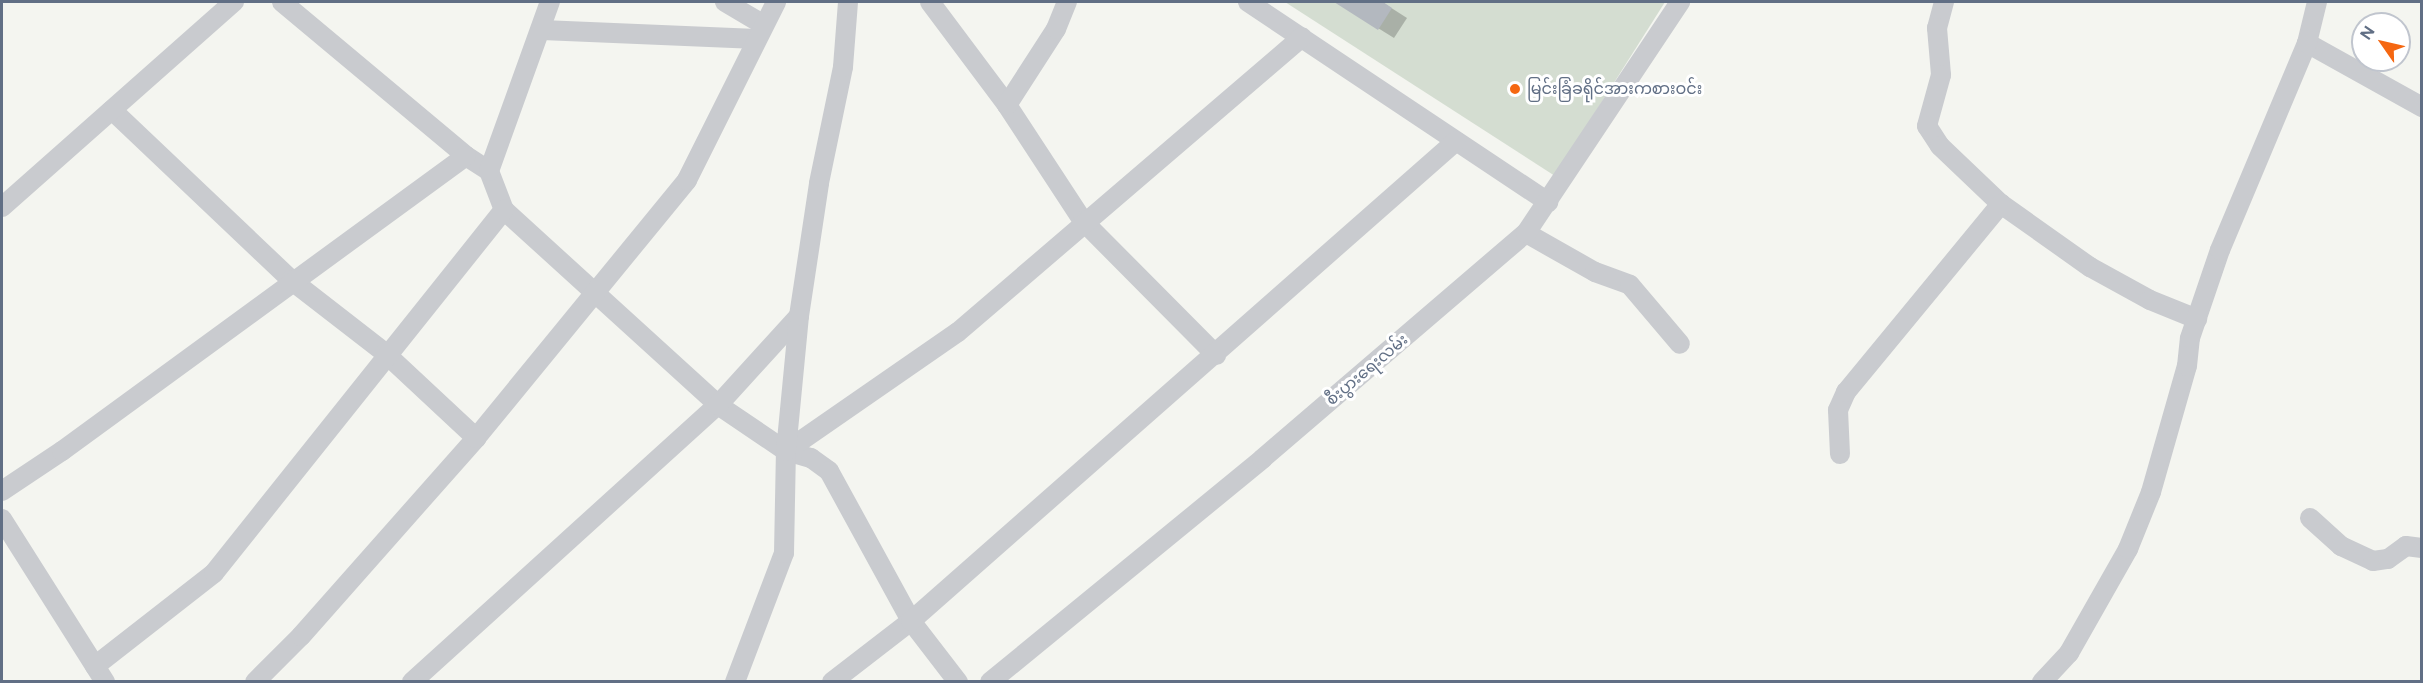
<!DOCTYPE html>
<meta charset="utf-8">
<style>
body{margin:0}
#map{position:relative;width:2423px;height:683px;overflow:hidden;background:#f4f5f0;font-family:Figtree,"Noto Sans Myanmar",sans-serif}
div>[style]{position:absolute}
.green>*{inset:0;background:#d4ddd1}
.shadow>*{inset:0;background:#0003}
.building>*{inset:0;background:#b3b8bf}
.minor>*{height:20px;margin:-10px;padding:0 10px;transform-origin:10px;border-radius:10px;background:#c9cbcf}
.dots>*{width:16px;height:16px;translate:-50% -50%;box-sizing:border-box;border:3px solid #fff;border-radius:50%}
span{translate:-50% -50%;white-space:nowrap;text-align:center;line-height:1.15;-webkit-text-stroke:6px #fff;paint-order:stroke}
.poi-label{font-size:16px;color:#616f85}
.left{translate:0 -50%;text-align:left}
.street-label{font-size:16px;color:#616f85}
.frame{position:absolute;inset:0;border:3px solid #616f85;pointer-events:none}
.north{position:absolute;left:2351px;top:12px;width:60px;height:60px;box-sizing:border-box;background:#fff;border:2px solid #c0c5ce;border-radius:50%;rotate:304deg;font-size:16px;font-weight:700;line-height:24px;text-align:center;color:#616f85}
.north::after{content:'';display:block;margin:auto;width:21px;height:27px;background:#f56711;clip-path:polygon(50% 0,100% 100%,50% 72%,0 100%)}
</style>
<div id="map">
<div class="green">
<div style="clip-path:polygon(1285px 2px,1665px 2px,1555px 176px)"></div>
</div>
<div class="shadow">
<div style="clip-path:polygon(1336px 2px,1382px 2px,1407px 18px,1394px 38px)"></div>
</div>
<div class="building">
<div style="clip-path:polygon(1334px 2px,1383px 2px,1392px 8px,1378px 30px)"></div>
</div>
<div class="minor">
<div style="left:282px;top:2px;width:240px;rotate:39.9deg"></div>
<div style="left:466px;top:156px;width:27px;rotate:33deg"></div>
<div style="left:489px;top:171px;width:42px;rotate:69deg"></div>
<div style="left:504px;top:210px;width:290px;rotate:42.3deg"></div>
<div style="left:718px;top:405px;width:82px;rotate:34.1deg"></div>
<div style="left:786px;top:451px;width:26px;rotate:16deg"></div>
<div style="left:811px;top:458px;width:22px;rotate:36deg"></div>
<div style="left:829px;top:471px;width:171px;rotate:61.3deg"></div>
<div style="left:911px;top:621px;width:77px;rotate:52.4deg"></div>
<div style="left:725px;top:2px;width:45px;rotate:30.5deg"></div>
<div style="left:930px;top:2px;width:129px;rotate:53.2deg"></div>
<div style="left:1007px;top:105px;width:139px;rotate:56.8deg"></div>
<div style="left:1083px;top:221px;width:189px;rotate:45.2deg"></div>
<div style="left:1248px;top:2px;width:361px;rotate:33.7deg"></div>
<div style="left:1944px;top:2px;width:27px;rotate:105deg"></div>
<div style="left:1937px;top:28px;width:47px;rotate:85.1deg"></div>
<div style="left:1941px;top:75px;width:53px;rotate:105.4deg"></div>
<div style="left:1927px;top:126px;width:24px;rotate:57deg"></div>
<div style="left:1940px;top:146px;width:84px;rotate:43.6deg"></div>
<div style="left:2001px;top:204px;width:109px;rotate:35.3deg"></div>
<div style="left:2090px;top:267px;width:68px;rotate:28.8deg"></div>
<div style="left:2150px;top:300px;width:51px;rotate:22deg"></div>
<div style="left:542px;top:30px;width:215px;rotate:2.4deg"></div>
<div style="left:2307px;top:43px;width:132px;rotate:29.1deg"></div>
<div style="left:1007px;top:105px;width:90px;rotate:-57.2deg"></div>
<div style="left:1056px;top:29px;width:29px;rotate:-68deg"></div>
<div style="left:112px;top:110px;width:247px;rotate:43.5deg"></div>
<div style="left:291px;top:280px;width:119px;rotate:37.8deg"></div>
<div style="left:385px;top:353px;width:125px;rotate:43deg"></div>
<div style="left:489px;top:171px;width:180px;rotate:-70.2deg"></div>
<div style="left:2px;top:207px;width:310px;rotate:-41.5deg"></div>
<div style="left:1526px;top:233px;width:79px;rotate:29.5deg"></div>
<div style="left:1595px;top:272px;width:37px;rotate:20deg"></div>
<div style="left:1630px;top:285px;width:77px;rotate:49.7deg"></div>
<div style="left:786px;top:451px;width:209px;rotate:-34.7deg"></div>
<div style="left:958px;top:332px;width:453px;rotate:-40.6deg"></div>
<div style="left:1840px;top:454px;width:44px;rotate:-92.6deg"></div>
<div style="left:1838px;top:410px;width:20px;rotate:-66deg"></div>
<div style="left:1846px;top:392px;width:244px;rotate:-50.5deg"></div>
<div style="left:2px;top:491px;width:72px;rotate:-33.7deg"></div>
<div style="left:62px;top:451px;width:500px;rotate:-36.14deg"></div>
<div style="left:2310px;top:518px;width:42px;rotate:42.1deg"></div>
<div style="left:2341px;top:546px;width:35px;rotate:25deg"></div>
<div style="left:2373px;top:561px;width:15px;rotate:-8deg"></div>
<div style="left:2388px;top:559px;width:22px;rotate:-36deg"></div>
<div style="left:2406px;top:546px;width:16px;rotate:7deg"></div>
<div style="left:2px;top:519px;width:193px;rotate:57.7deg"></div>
<div style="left:95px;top:666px;width:151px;rotate:-38deg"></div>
<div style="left:214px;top:573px;width:465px;rotate:-51.4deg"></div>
<div style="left:255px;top:682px;width:65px;rotate:-45deg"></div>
<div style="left:301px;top:636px;width:264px;rotate:-48.5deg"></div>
<div style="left:476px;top:438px;width:333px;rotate:-50.7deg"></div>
<div style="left:687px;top:180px;width:199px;rotate:-63.4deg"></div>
<div style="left:412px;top:682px;width:413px;rotate:-42.2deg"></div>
<div style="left:718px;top:405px;width:120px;rotate:-47.7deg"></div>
<div style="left:735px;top:682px;width:138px;rotate:-69.2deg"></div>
<div style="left:784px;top:553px;width:102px;rotate:-88.9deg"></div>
<div style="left:786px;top:451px;width:136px;rotate:-84.5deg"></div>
<div style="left:799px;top:316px;width:134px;rotate:-81.4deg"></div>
<div style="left:819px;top:183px;width:118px;rotate:-78.3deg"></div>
<div style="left:843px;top:67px;width:65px;rotate:-85.6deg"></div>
<div style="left:832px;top:682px;width:100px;rotate:-37.7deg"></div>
<div style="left:911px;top:621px;width:726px;rotate:-41.37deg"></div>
<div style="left:990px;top:682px;width:352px;rotate:-39.3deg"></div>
<div style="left:1262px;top:459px;width:348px;rotate:-40.6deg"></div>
<div style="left:1526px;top:233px;width:278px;rotate:-56.3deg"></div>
<div style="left:2042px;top:682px;width:40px;rotate:-47deg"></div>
<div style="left:2069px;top:653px;width:120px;rotate:-60.4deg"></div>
<div style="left:2128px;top:549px;width:61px;rotate:-68deg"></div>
<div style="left:2151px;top:492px;width:131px;rotate:-74.1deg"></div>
<div style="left:2187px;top:366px;width:28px;rotate:-84deg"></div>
<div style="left:2190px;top:338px;width:93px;rotate:-71.2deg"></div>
<div style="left:2220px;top:250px;width:225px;rotate:-67.2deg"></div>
<div style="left:2307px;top:43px;width:42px;rotate:-76.3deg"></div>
</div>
<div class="dots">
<div style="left:1515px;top:89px;background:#f56711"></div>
</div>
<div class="poi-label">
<span class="left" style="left:1527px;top:89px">မြင်းခြံခရိုင်အားကစားဝင်း</span>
</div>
<div class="street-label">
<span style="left:1367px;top:370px;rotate:-40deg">စီးပွားရေးလမ်း</span>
</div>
<div class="frame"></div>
<div class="north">N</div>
</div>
